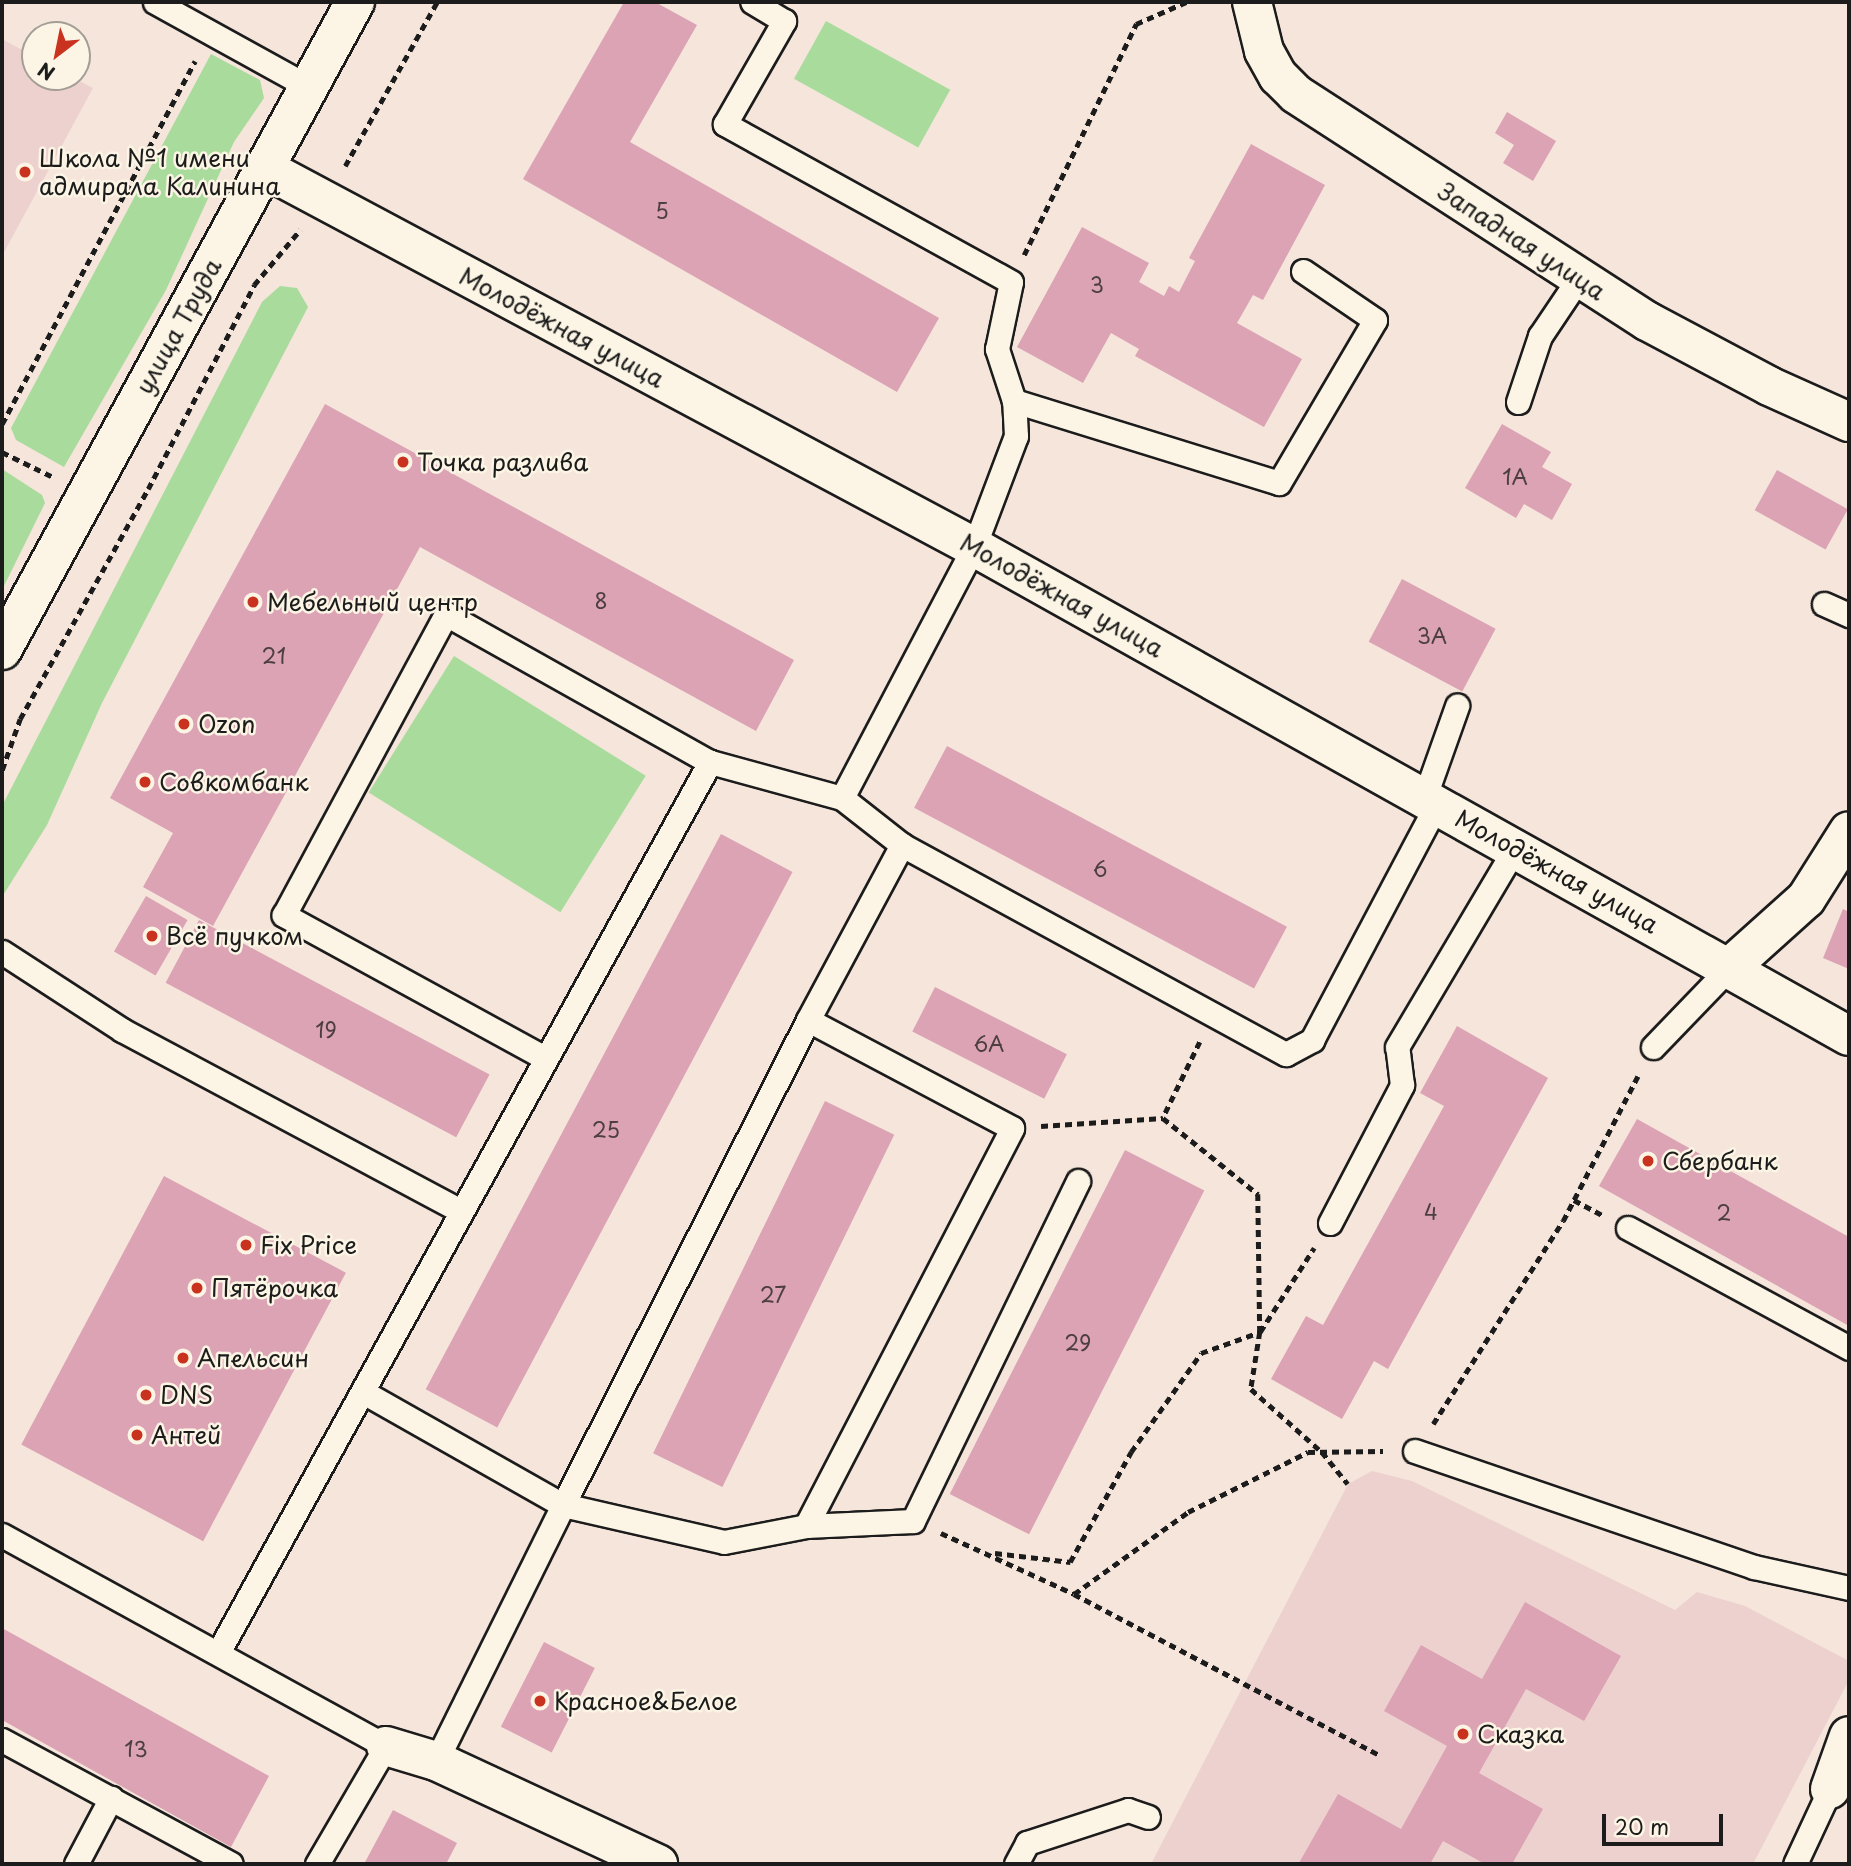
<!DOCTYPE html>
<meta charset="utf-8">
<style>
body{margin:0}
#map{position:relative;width:1851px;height:1866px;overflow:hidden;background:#f5e5db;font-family:"Playpen Sans",sans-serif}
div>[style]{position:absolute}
.built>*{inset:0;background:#edd1cf}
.green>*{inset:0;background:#a9db9c;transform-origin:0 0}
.building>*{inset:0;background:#dba3b4;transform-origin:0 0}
.path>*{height:4.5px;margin-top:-2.25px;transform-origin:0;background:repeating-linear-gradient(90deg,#1c1c1c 0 7px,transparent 0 12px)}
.roads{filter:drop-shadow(2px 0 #1c1c1c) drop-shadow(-2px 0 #1c1c1c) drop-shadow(0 2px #1c1c1c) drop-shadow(0 -2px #1c1c1c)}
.service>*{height:23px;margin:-11.5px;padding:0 11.5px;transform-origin:11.5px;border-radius:11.5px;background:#fcf5e5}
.minor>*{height:38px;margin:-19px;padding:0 19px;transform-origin:19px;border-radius:19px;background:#fcf5e5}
.tertiary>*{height:38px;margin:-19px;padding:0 19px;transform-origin:19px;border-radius:19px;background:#fcf5e5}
.dots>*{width:19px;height:19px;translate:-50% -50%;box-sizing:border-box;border:4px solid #fcf5e5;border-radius:50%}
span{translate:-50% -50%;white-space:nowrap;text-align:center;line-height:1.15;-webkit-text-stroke:5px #fcf5e5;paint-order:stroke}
.number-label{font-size:21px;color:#4c3e42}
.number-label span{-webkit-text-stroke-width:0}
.poi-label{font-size:24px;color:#1c1c1c}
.left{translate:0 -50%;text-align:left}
.street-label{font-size:24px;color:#1c1c1c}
.frame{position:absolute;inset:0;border:4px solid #1c1c1c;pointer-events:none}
.north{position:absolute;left:21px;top:21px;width:70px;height:70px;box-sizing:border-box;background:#fcf5e5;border:2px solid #a29e95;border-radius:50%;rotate:212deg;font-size:19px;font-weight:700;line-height:28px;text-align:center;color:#1c1c1c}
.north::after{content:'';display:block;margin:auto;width:24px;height:32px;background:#c8321e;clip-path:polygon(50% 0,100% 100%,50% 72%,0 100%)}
.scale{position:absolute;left:1602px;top:1814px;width:121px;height:32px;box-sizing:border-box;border:4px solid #1c1c1c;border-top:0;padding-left:9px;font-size:21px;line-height:24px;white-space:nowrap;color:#1c1c1c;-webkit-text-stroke:5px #fcf5e5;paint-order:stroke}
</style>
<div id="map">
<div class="built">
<div style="clip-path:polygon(2px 39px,35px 57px,35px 77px,72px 77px,93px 88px,2px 256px)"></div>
<div style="clip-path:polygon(1372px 1471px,1412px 1481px,1675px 1610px,1697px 1592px,1745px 1606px,1849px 1661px,1849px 1680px,1753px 1864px,1151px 1864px,1348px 1484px)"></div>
</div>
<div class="green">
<div style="left:826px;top:21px;width:142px;height:66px;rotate:29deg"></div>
<div style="clip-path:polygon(211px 54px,260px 80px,264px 98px,234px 142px,166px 290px,64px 467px,16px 440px,11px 428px)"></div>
<div style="clip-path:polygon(280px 286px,297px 288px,308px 307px,102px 703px,47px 825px,2px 897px,2px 806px,262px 302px)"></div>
<div style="clip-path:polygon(2px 469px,42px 495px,45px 503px,2px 590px)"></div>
<div style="left:454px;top:656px;width:226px;height:161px;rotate:32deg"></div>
</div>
<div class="building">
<div style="clip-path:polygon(624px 2px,655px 2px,697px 25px,630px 142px,939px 318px,897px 392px,523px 179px)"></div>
<div style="clip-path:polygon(1507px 112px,1556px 141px,1533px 181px,1503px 163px,1514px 145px,1495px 133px)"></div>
<div style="clip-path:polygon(1251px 144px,1325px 185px,1263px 300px,1253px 295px,1237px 323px,1302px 359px,1264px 427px,1135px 356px,1139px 349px,1111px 333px,1083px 383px,1017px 347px,1082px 227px,1149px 263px,1139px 282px,1164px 296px,1169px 286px,1179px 292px,1195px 261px,1189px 258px)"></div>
<div style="clip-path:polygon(325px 404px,794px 660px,756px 731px,420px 547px,213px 926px,143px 887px,173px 833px,110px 798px)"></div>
<div style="clip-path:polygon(1502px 424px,1551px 452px,1542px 467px,1572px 484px,1552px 520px,1524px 504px,1516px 518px,1465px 488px)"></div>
<div style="left:1777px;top:470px;width:81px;height:46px;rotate:29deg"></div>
<div style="left:1402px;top:579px;width:106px;height:71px;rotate:28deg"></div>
<div style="left:947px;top:746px;width:385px;height:70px;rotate:28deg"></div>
<div style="left:721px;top:834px;width:81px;height:629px;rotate:28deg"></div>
<div style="left:146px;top:896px;width:48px;height:64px;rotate:30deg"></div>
<div style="clip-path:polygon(1843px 909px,1849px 912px,1849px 969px,1823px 958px)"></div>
<div style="left:199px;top:920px;width:329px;height:71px;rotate:28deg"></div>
<div style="left:935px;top:987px;width:148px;height:50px;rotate:27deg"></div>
<div style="clip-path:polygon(1457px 1026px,1548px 1078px,1388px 1369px,1374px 1361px,1342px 1419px,1271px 1379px,1306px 1316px,1323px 1325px,1444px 1106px,1420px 1093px)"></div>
<div style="left:825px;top:1101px;width:77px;height:392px;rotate:26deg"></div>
<div style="clip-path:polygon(1637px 1119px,1849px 1237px,1849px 1326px,1599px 1186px)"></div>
<div style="left:1125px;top:1150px;width:89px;height:386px;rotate:27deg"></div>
<div style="left:164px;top:1176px;width:206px;height:304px;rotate:28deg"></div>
<div style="clip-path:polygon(1525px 1602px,1621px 1656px,1584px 1721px,1526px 1689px,1479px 1773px,1543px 1809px,1512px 1864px,1485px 1864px,1443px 1841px,1430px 1864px,1299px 1863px,1338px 1794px,1401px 1829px,1447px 1746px,1384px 1711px,1421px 1645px,1482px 1679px)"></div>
<div style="clip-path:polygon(2px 1628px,269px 1776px,231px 1847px,2px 1720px)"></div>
<div style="left:544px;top:1642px;width:57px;height:95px;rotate:27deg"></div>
<div style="clip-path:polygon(393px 1810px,457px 1843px,446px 1864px,364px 1864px)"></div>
</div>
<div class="path">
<div style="left:345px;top:166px;width:188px;rotate:-60.7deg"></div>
<div style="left:1024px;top:255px;width:257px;rotate:-64.1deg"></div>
<div style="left:1136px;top:24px;width:55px;rotate:-23.7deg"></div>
<div style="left:2px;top:424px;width:411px;rotate:-62deg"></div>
<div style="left:2px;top:452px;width:57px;rotate:26.1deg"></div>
<div style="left:2px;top:770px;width:54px;rotate:-70.6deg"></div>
<div style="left:20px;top:719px;width:263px;rotate:-60.9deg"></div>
<div style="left:148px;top:489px;width:230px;rotate:-62.5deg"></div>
<div style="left:254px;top:285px;width:72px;rotate:-50.1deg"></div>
<div style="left:1200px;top:1042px;width:85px;rotate:116deg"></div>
<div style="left:1163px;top:1118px;width:122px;rotate:38.7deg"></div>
<div style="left:1258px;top:1194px;width:138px;rotate:89.2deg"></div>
<div style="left:1260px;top:1332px;width:58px;rotate:99deg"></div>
<div style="left:1251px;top:1389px;width:95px;rotate:41.6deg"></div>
<div style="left:1322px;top:1452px;width:41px;rotate:50.9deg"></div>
<div style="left:1041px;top:1126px;width:122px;rotate:-3.8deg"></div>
<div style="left:1574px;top:1200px;width:32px;rotate:28deg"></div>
<div style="left:1433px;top:1424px;width:241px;rotate:-57.4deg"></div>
<div style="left:1563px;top:1221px;width:163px;rotate:-62.7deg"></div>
<div style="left:941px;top:1533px;width:146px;rotate:24.6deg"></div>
<div style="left:1074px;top:1594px;width:140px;rotate:-35.7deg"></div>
<div style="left:1188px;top:1512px;width:134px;rotate:-26.6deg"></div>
<div style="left:1308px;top:1452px;width:75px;rotate:-0.8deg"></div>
<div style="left:995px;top:1553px;width:76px;rotate:6.8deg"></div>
<div style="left:1070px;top:1562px;width:126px;rotate:-61deg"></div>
<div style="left:1131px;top:1452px;width:121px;rotate:-54.7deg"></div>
<div style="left:1201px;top:1353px;width:63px;rotate:-19.6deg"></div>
<div style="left:1260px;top:1332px;width:100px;rotate:-57.3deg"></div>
<div style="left:1074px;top:1594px;width:345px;rotate:27.8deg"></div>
</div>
<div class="roads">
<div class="service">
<div style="left:155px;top:2px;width:176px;rotate:28.9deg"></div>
<div style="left:1014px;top:401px;width:277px;rotate:17.2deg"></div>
<div style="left:1279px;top:483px;width:189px;rotate:-59.5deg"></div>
<div style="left:1375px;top:320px;width:87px;rotate:-145.8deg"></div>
<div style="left:1518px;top:402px;width:70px;rotate:-71.6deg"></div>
<div style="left:1540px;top:336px;width:70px;rotate:-56.1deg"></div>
<div style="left:1824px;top:604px;width:27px;rotate:24deg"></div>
<div style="left:1425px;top:796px;width:96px;rotate:-70.4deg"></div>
<div style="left:902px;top:845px;width:437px;rotate:28.6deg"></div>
<div style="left:1286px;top:1054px;width:30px;rotate:-28deg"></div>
<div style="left:1312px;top:1040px;width:267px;rotate:-62.1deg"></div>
<div style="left:2px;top:952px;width:143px;rotate:33deg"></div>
<div style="left:122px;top:1030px;width:384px;rotate:28.1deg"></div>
<div style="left:1653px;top:1047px;width:110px;rotate:-46.1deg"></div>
<div style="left:545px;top:1058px;width:298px;rotate:-151.3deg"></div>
<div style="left:284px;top:915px;width:342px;rotate:-61.7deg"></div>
<div style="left:446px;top:614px;width:303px;rotate:29.3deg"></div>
<div style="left:1330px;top:1223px;width:156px;rotate:-62.4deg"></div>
<div style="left:1402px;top:1085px;width:38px;rotate:-97deg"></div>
<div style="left:1397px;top:1047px;width:231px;rotate:-59.3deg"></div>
<div style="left:1628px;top:1228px;width:251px;rotate:28.5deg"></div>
<div style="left:363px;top:1392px;width:230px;rotate:29.5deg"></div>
<div style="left:563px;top:1505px;width:543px;rotate:-63.2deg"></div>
<div style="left:808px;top:1020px;width:199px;rotate:-61.8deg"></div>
<div style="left:902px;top:845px;width:76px;rotate:-141.9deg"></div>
<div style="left:842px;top:798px;width:284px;rotate:-62.3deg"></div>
<div style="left:974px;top:547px;width:119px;rotate:-69.3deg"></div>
<div style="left:1016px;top:436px;width:35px;rotate:-93deg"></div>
<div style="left:1014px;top:401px;width:55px;rotate:-108.1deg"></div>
<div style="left:997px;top:349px;width:68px;rotate:-78.2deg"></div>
<div style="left:1011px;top:282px;width:327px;rotate:-151.1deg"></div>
<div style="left:725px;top:124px;width:119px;rotate:-60.2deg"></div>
<div style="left:784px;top:21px;width:37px;rotate:-149deg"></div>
<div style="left:1415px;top:1451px;width:358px;rotate:18.9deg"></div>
<div style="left:1754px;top:1567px;width:97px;rotate:12.5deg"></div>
<div style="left:806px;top:1526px;width:448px;rotate:-62.6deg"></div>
<div style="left:1012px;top:1128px;width:231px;rotate:-152.1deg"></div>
<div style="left:2px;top:1535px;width:438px;rotate:28.8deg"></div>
<div style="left:386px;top:1746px;width:137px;rotate:120.3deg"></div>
<div style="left:219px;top:1651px;width:1016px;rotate:-61.09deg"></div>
<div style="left:710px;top:762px;width:137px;rotate:15.3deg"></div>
<div style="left:2px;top:1740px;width:260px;rotate:28.4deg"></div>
<div style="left:436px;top:1761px;width:286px;rotate:-63.6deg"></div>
<div style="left:563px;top:1505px;width:165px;rotate:12.9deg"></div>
<div style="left:724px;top:1542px;width:84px;rotate:-11deg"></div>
<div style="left:806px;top:1526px;width:107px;rotate:-2.7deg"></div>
<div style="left:913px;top:1521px;width:378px;rotate:-64.1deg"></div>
<div style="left:76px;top:1864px;width:75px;rotate:-62.1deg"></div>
<div style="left:1016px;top:1864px;width:24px;rotate:-62deg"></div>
<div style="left:1027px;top:1843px;width:106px;rotate:-18.1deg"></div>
<div style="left:1128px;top:1810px;width:21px;rotate:19deg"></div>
<div style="left:1795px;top:1864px;width:83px;rotate:-65deg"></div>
</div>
<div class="minor">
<div style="left:1252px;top:2px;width:50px;rotate:76.2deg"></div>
<div style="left:1264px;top:51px;width:29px;rotate:61deg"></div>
<div style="left:1278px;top:76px;width:25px;rotate:45deg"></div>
<div style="left:1296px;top:94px;width:418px;rotate:32.9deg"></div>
<div style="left:1647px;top:321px;width:138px;rotate:28deg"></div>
<div style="left:1769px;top:386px;width:88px;rotate:24.2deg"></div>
<div style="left:266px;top:169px;width:803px;rotate:28.1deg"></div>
<div style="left:974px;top:547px;width:1002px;rotate:29.2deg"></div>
<div style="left:1729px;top:968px;width:103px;rotate:-41.9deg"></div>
<div style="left:1806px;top:899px;width:80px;rotate:-57.7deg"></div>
<div style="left:386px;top:1746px;width:52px;rotate:16.7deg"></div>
<div style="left:436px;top:1761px;width:245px;rotate:24.9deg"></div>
<div style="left:1830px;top:1789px;width:56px;rotate:-70.3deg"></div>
</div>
<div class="tertiary">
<div style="left:2px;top:650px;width:738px;rotate:-61.42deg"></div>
</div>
</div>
<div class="dots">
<div style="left:25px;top:172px;background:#c8321e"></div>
<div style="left:403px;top:462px;background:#c8321e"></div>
<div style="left:253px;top:602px;background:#c8321e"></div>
<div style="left:184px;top:724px;background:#c8321e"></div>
<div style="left:145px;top:782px;background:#c8321e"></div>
<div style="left:152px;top:936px;background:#c8321e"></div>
<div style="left:1648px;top:1161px;background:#c8321e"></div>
<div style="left:246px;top:1245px;background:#c8321e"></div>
<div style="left:197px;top:1288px;background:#c8321e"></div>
<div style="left:183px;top:1358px;background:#c8321e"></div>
<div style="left:146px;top:1395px;background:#c8321e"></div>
<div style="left:137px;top:1435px;background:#c8321e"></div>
<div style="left:540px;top:1701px;background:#c8321e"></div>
<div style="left:1463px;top:1734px;background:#c8321e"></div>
</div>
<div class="number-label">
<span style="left:662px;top:210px">5</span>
<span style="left:1097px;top:284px">3</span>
<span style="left:1515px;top:476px">1А</span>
<span style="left:601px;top:600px">8</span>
<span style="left:1432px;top:635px">3А</span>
<span style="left:274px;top:655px">21</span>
<span style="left:1100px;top:868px">6</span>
<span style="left:326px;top:1029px">19</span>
<span style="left:989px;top:1043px">6А</span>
<span style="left:606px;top:1129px">25</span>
<span style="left:1431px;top:1211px">4</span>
<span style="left:1724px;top:1212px">2</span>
<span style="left:773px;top:1294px">27</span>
<span style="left:1078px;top:1342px">29</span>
<span style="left:136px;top:1748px">13</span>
</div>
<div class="poi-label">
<span class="left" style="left:39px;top:172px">Школа №1 имени<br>адмирала Калинина</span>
<span class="left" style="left:417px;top:462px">Точка разлива</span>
<span class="left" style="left:267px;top:602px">Мебельный центр</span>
<span class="left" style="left:198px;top:724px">Ozon</span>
<span class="left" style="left:159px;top:782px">Совкомбанк</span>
<span class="left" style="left:166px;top:936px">Всё пучком</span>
<span class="left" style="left:1662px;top:1161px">Сбербанк</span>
<span class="left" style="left:260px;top:1245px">Fix Price</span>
<span class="left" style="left:211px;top:1288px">Пятёрочка</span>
<span class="left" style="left:197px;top:1358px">Апельсин</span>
<span class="left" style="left:160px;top:1395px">DNS</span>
<span class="left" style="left:151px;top:1435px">Антей</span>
<span class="left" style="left:554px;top:1701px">Красное&amp;Белое</span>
<span class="left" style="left:1477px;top:1734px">Сказка</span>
</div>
<div class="street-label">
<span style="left:1522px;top:241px;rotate:33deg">Западная улица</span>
<span style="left:178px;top:326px;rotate:-61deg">улица Труда</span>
<span style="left:562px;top:327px;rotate:28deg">Молодёжная улица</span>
<span style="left:1062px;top:595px;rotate:29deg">Молодёжная улица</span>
<span style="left:1557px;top:871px;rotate:29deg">Молодёжная улица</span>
</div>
<div class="frame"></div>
<div class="north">N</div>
<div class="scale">20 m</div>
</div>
